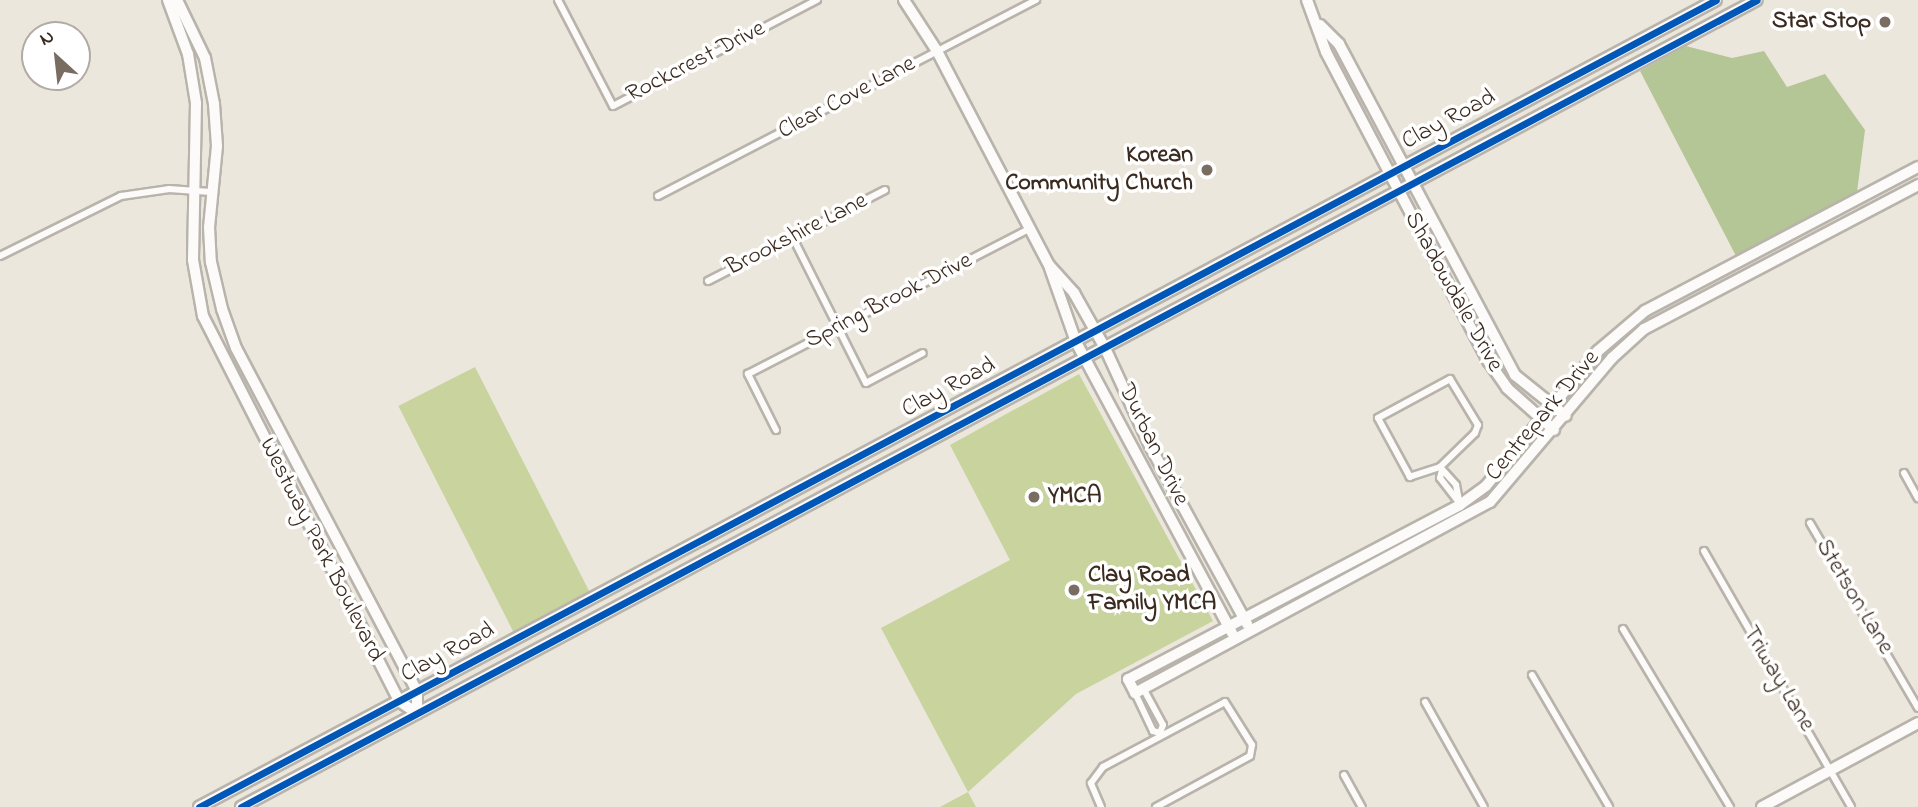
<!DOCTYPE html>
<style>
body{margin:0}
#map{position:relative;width:1918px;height:807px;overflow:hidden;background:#ece7dc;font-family:"Indie Flower",sans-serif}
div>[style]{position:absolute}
.green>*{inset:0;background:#c8d39d;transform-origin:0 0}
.forest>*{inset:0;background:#b4c596}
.roads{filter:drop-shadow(2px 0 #b8b3ab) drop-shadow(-2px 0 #b8b3ab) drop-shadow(0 2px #b8b3ab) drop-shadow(0 -2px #b8b3ab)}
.street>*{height:6px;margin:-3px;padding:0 3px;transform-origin:3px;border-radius:3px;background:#fcfbfa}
.secondary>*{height:10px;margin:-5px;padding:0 5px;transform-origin:5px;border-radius:5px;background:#fcfbfa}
.primary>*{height:10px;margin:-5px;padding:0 5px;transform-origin:5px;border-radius:5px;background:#fcfbfa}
.cycleway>*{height:7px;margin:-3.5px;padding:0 3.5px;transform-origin:3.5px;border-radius:3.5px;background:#0057b8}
.dots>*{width:19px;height:19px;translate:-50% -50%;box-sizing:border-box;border:4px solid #fff;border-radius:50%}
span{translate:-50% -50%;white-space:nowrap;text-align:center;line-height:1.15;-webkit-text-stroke:7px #fff;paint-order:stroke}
.poi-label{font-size:24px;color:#3b2a1e;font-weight:700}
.right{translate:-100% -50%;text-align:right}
.left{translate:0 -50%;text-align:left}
.street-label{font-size:24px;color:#3b2a1e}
.north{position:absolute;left:21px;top:21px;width:70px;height:70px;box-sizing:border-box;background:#fff;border:2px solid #b1aaa5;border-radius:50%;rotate:333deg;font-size:19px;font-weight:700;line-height:28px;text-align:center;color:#3b2a1e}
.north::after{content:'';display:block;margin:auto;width:24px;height:32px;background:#796c60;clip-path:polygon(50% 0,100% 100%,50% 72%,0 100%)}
</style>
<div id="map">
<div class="green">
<div style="left:475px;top:367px;width:260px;height:86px;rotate:63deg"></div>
<div style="clip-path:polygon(1079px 374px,1213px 621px,1076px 694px,968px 792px,976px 807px,940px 807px,968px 792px,881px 628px,1010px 560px,950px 445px)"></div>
</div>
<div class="forest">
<div style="clip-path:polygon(1686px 46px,1732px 58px,1764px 51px,1787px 87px,1825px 74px,1865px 130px,1857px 192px,1736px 256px,1640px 71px)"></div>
</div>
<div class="roads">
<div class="street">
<div style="left:558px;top:0;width:119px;rotate:62.6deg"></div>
<div style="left:613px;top:106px;width:230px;rotate:-27.5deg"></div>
<div style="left:658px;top:196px;width:426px;rotate:-27.4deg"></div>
<div style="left:793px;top:238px;width:162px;rotate:63.3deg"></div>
<div style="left:866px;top:383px;width:64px;rotate:-27.8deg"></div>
<div style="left:0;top:256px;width:135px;rotate:-26.4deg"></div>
<div style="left:121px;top:196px;width:49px;rotate:-8.3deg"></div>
<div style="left:169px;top:189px;width:42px;rotate:4.1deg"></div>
<div style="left:708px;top:281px;width:199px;rotate:-27.2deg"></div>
<div style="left:1450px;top:379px;width:54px;rotate:58.7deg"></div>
<div style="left:1478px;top:425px;width:9px;rotate:111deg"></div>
<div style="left:1475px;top:433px;width:49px;rotate:135.8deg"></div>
<div style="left:1440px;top:467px;width:32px;rotate:162deg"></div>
<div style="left:1410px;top:477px;width:67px;rotate:-118.5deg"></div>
<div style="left:1378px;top:418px;width:82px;rotate:-28.4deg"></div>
<div style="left:776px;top:430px;width:63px;rotate:-116.6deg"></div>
<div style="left:748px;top:374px;width:318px;rotate:-27.3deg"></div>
<div style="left:1440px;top:467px;width:24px;rotate:48deg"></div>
<div style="left:1456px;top:485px;width:20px;rotate:79deg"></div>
<div style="left:1442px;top:470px;width:8px;rotate:104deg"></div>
<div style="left:1440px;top:478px;width:29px;rotate:52deg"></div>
<div style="left:1904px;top:473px;width:29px;rotate:61deg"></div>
<div style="left:1810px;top:523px;width:214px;rotate:59.7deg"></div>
<div style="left:1704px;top:551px;width:295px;rotate:60.1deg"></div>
<div style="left:1623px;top:629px;width:208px;rotate:59deg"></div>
<div style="left:1532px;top:675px;width:153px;rotate:59.7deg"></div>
<div style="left:1143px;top:688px;width:42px;rotate:61.6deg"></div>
<div style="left:1163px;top:725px;width:9px;rotate:111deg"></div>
<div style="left:1135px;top:693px;width:42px;rotate:64.7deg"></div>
<div style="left:1153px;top:731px;width:7px;rotate:16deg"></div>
<div style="left:1425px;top:702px;width:120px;rotate:60.7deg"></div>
<div style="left:1344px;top:775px;width:37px;rotate:61deg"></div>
<div style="left:1101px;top:807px;width:26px;rotate:-113deg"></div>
<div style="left:1091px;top:783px;width:20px;rotate:-53deg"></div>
<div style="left:1103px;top:767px;width:138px;rotate:-28deg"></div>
<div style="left:1225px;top:702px;width:51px;rotate:57.9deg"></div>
<div style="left:1252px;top:745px;width:11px;rotate:100deg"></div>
<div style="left:1250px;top:756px;width:107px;rotate:151.5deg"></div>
</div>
<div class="secondary">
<div style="left:168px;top:0;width:58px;rotate:69.7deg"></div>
<div style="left:188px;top:54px;width:50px;rotate:80.7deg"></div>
<div style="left:196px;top:103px;width:157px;rotate:91.1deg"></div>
<div style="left:193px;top:260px;width:57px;rotate:79.9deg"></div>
<div style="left:203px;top:316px;width:432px;rotate:63deg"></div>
<div style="left:399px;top:701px;width:22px;rotate:34deg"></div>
<div style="left:177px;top:0;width:64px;rotate:64.2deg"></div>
<div style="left:205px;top:58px;width:47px;rotate:78.9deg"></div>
<div style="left:214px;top:104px;width:42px;rotate:85.9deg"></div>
<div style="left:217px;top:146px;width:81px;rotate:95.6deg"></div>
<div style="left:209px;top:227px;width:35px;rotate:87deg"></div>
<div style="left:211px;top:262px;width:48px;rotate:76.8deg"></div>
<div style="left:222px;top:309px;width:41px;rotate:70.3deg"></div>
<div style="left:236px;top:348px;width:388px;rotate:62.2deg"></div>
<div style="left:417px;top:691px;width:22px;rotate:90deg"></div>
<div style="left:904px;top:0;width:61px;rotate:57.1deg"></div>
<div style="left:937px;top:51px;width:242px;rotate:62.4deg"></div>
<div style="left:1049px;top:265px;width:38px;rotate:48deg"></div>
<div style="left:1074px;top:293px;width:63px;rotate:60.6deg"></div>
<div style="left:1105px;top:348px;width:108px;rotate:65.3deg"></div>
<div style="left:1150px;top:446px;width:203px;rotate:61.4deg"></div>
<div style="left:1307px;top:0;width:55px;rotate:69.9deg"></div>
<div style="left:1326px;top:52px;width:350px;rotate:62.3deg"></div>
<div style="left:1489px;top:362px;width:32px;rotate:55deg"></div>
<div style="left:1507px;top:388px;width:63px;rotate:41.8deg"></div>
<div style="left:1320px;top:25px;width:27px;rotate:45deg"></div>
<div style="left:1339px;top:44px;width:375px;rotate:62deg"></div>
<div style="left:1515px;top:375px;width:65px;rotate:38.8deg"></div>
<div style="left:1918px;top:167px;width:309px;rotate:152.2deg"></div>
<div style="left:1645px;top:311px;width:62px;rotate:139.6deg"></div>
<div style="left:1598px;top:351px;width:175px;rotate:129.7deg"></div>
<div style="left:1486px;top:486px;width:32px;rotate:144deg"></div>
<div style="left:1460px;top:505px;width:375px;rotate:152.3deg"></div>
<div style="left:1128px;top:679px;width:16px;rotate:63deg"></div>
<div style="left:1135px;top:693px;width:403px;rotate:-28.3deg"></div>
<div style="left:1490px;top:502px;width:189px;rotate:-49.7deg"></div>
<div style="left:1612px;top:358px;width:43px;rotate:-42.2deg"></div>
<div style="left:1644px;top:329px;width:310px;rotate:-27.7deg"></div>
<div style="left:1050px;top:268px;width:78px;rotate:70.6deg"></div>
<div style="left:1076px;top:342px;width:330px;rotate:61.8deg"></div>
<div style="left:1762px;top:807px;width:177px;rotate:-28.3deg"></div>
</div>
<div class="primary">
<div style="left:199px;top:807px;width:1718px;rotate:-28.01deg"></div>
<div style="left:241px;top:807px;width:1717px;rotate:-28.03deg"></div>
</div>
</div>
<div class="cycleway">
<div style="left:199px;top:807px;width:1718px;rotate:-28.01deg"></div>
<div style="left:241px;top:807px;width:1717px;rotate:-28.03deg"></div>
</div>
<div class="dots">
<div style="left:1885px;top:22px;background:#796c60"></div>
<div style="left:1207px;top:170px;background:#796c60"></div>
<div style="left:1034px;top:497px;background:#796c60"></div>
<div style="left:1074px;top:590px;background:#796c60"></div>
</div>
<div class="poi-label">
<span class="right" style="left:1871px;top:22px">Star Stop</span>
<span class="right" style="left:1193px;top:170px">Korean<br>Community Church</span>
<span class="left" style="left:1048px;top:497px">YMCA</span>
<span class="left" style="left:1088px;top:590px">Clay Road<br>Family YMCA</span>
</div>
<div class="street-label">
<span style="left:696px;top:62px;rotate:-27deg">Rockcrest Drive</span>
<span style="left:847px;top:98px;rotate:-28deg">Clear Cove Lane</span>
<span style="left:1449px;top:120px;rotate:-28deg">Clay Road</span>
<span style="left:797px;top:235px;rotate:-27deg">Brookshire Lane</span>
<span style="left:1453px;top:292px;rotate:61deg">Shadowdale Drive</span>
<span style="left:889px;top:301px;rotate:-27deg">Spring Brook Drive</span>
<span style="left:949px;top:388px;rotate:-28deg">Clay Road</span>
<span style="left:1543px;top:416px;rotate:-50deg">Centrepark Drive</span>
<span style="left:1153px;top:445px;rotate:64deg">Durban Drive</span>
<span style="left:321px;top:550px;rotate:63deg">Westway Park Boulevard</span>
<span style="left:1854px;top:597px;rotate:59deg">Stetson Lane</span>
<span style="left:448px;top:653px;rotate:-28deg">Clay Road</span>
<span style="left:1778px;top:679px;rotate:59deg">Triway Lane</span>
</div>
<div class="north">N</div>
</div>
